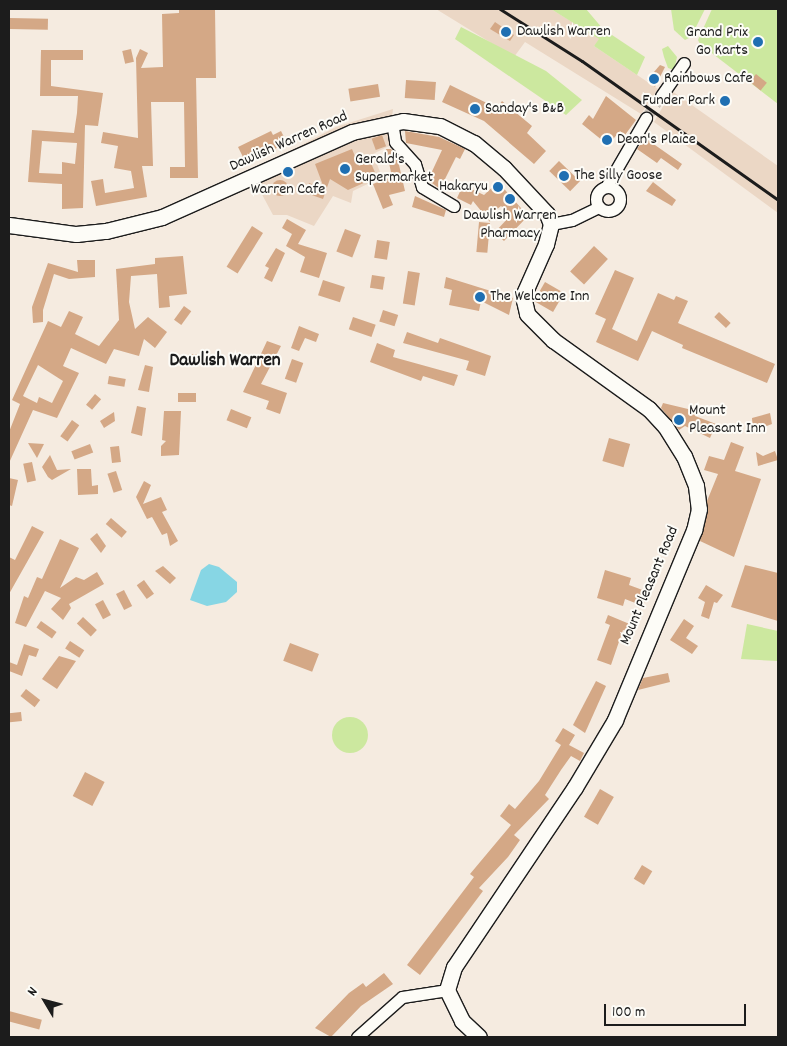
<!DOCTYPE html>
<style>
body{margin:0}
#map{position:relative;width:787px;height:1046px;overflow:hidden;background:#f5ebe0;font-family:Dekko,sans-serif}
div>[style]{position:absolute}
.built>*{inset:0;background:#ebd7c5}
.green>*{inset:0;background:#cce89f}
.round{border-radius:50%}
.water>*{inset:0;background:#87d6e4}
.building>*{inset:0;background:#d4a886;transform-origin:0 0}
.street-tunnel>*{height:11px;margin-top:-5.5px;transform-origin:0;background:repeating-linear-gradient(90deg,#cac2b9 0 11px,transparent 0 16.5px)}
.roads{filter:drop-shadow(1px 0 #1c1c1c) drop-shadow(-1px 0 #1c1c1c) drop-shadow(0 1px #1c1c1c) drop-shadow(0 -1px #1c1c1c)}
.street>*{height:11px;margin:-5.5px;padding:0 5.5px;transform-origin:5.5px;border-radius:5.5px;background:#fdfcf7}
.street>.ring{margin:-5.5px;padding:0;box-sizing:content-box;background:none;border:11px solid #fdfcf7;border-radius:50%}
.secondary>*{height:15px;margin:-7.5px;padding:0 7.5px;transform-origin:7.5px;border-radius:7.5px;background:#fdfcf7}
.rail>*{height:3px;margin:-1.5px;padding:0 1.5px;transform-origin:1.5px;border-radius:1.5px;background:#1c1c1c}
.dots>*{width:14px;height:14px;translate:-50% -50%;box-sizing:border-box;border:2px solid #fdfcf7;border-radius:50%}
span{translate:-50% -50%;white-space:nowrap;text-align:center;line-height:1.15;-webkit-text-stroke:4px #fdfcf7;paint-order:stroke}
.poi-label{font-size:16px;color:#1c1c1c}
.left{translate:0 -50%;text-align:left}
.right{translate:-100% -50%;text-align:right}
.street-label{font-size:16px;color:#1c1c1c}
.quarter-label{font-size:19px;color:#1c1c1c;font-weight:700}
.frame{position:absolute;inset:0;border:10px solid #1c1c1c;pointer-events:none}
.north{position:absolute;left:20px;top:976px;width:50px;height:50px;-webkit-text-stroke:4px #fdfcf7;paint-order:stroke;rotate:307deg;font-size:14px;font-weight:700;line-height:20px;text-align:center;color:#1c1c1c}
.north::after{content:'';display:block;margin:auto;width:18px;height:22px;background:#1c1c1c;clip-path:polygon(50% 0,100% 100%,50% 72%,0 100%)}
.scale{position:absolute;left:604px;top:1004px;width:142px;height:22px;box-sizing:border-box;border:2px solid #1c1c1c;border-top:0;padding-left:6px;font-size:15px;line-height:18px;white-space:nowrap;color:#1c1c1c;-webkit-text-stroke:4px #fdfcf7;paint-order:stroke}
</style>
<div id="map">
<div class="built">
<div style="clip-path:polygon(436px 9px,551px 9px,600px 39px,594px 46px,658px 89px,641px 114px,525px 42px,514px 57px)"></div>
<div style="clip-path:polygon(672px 91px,778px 166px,778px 213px,654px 122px)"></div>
<div style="clip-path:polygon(393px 109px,389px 146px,373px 154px,382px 177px,353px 191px,351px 203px,333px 196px,314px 226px,287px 215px,273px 215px,250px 172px,336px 127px)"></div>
</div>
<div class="green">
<div style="clip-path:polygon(551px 9px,586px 9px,603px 29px,645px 57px,637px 75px,594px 46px,599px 39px)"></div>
<div style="clip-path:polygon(671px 9px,705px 9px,691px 37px,685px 40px,674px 30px)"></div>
<div style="clip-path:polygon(712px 9px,778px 9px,778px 104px,700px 44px,698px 40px)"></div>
<div style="clip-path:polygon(461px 27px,546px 71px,582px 100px,566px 115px,455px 39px)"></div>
<div style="clip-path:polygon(668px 46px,677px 57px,674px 70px,668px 68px,664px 57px,662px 49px)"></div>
<div style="clip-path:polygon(747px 624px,778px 631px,778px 661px,741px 659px)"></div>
<div class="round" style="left:332px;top:717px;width:36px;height:36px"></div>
</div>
<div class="water">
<div style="clip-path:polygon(209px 564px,219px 567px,237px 582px,237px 592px,226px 602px,207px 606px,190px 600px,201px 570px)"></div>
</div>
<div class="building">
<div style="clip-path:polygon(179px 9px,215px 9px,216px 78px,196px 78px,198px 178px,170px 178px,170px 167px,185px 167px,184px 102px,151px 102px,153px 166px,142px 166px,147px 197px,96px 206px,91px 181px,103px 179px,105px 193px,134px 188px,131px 171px,114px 168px,118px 146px,101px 143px,103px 132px,138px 138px,136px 58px,140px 49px,148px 53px,141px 68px,163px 67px,162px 14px,179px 13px)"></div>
<div style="left:9px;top:18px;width:39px;height:11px;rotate:1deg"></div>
<div style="clip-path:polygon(495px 22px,514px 35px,510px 41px,490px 29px)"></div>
<div style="left:131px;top:49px;width:13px;height:9px;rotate:77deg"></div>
<div style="clip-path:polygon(evenodd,41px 50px,83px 50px,83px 60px,51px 60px,51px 86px,103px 93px,98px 126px,85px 125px,83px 208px,62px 209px,62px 184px,28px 182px,32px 130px,74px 133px,77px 113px,78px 96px,40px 96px,41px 50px,42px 141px,77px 143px,75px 164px,62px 162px,62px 174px,39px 173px,42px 141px)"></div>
<div style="clip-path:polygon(660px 65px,665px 67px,655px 87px,647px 80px)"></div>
<div style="left:756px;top:74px;width:14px;height:10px;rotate:39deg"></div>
<div style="left:406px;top:80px;width:30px;height:18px;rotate:4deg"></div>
<div style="left:378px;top:84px;width:13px;height:30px;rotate:81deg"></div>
<div style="clip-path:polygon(450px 85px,497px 108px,502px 101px,532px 126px,527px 133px,546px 151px,534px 164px,484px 121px,442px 102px)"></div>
<div style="clip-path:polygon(606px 96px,636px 120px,625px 135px,620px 131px,608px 145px,582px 124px,589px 115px,593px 119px)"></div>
<div style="clip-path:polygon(271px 131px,273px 135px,281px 131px,287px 143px,246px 163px,238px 147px)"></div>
<div style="clip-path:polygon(405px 131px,439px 137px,465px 149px,460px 159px,456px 157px,440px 189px,428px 180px,442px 150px,406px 143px)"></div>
<div style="left:382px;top:135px;width:12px;height:11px;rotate:70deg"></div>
<div style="clip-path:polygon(645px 138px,682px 164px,678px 170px,661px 158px,657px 163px,637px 149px)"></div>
<div style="clip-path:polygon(352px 149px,359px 166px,370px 161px,377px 177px,348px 190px,330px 179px,323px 199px,306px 193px,309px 183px,324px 188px,315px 164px)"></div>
<div style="clip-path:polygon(386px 149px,391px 149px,397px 156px,405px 191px,389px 195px,393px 205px,383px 209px,373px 184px,392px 177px)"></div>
<div style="left:559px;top:161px;width:29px;height:14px;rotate:44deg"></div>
<div class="round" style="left:272px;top:180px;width:16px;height:16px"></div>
<div style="clip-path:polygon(498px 182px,528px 216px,504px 241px,495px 232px,511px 215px,501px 206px,491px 214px,490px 222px,473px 201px,471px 205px,457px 198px,463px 185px,484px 195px)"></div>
<div style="clip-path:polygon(653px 182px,676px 200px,672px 206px,646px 191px)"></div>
<div style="clip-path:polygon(415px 196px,446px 210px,444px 217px,412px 207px)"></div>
<div style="clip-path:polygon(287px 219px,306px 230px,298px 244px,327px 253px,319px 278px,300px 272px,305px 257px,286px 246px,292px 234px,282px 228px)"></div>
<div style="left:479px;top:222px;width:11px;height:30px;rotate:5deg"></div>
<div style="left:252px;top:226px;width:13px;height:48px;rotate:32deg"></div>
<div style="left:345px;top:229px;width:17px;height:24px;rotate:21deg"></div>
<div style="left:377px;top:240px;width:13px;height:18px;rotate:9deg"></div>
<div style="left:594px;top:246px;width:19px;height:35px;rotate:43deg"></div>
<div style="clip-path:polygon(276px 248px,285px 253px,272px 282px,264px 278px,269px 268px,265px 266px)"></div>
<div style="clip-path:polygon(evenodd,183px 256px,187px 294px,169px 296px,170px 307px,159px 308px,157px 274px,131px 276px,129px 302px,135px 329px,148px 317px,167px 332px,155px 348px,144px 339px,139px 356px,114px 349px,106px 364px,71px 348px,63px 366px,79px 373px,57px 418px,33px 410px,9px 463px,9px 432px,20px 404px,12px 400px,48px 321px,61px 327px,69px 311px,83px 317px,75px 334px,99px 346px,119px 320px,116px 269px,155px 264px,155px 258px,183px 256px,38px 365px,63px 381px,52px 403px,39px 397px,37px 403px,23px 396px,38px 365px)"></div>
<div style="clip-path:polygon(77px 260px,95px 260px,95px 277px,69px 279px,54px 274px,43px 310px,43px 322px,33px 323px,32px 307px,48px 263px,78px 272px)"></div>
<div style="clip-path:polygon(615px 270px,634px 278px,612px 329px,637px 341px,658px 293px,674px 300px,676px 296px,688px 301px,678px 323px,775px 364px,767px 383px,682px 348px,683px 345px,652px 331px,638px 361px,596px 342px,606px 319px,595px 314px)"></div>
<div style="left:408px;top:271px;width:12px;height:33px;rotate:9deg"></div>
<div style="left:372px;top:275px;width:13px;height:13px;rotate:9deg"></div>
<div style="clip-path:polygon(446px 277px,513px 298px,509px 315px,481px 301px,479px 311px,449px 305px,452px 290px,444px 288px)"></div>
<div style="left:323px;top:280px;width:23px;height:16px;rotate:18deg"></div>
<div style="left:545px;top:282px;width:22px;height:22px;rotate:30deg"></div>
<div style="left:184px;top:306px;width:9px;height:17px;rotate:36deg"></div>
<div style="left:383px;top:310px;width:16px;height:12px;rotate:18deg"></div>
<div style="left:719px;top:312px;width:16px;height:7px;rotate:43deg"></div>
<div style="left:353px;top:317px;width:24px;height:13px;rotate:19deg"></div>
<div style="clip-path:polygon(299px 326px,319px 334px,316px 342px,305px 338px,299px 351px,291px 348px)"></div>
<div style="clip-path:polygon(407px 332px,438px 343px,440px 338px,491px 356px,485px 376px,466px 370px,469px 361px,403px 343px)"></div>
<div style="clip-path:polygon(267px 341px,281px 346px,261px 384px,287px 393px,280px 414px,266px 409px,269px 401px,243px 392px)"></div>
<div style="clip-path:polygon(377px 343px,395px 350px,393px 357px,458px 375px,454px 386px,423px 376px,421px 381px,370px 362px)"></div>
<div style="left:188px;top:354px;width:18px;height:10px;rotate:3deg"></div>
<div style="left:292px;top:359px;width:12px;height:21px;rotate:20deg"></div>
<div style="clip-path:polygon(145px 365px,153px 367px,149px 392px,138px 390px)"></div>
<div style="left:109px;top:376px;width:17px;height:8px;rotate:10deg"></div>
<div style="left:196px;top:393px;width:9px;height:18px;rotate:90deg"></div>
<div style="left:95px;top:394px;width:8px;height:14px;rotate:40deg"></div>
<div style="clip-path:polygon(663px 403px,688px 409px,697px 413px,695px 416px,716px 424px,710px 438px,685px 426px,679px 430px,661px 408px)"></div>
<div style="clip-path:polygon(137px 406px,146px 408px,142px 436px,131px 433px)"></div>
<div style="left:231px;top:409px;width:22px;height:12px;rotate:22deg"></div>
<div style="clip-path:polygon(164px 411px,181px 411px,179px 455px,161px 456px,161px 446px,166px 441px,162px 440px)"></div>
<div style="clip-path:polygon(114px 412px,115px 421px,104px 428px,100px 421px)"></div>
<div style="clip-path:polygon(770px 413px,772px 424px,753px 431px,752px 418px)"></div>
<div style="left:72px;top:420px;width:9px;height:20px;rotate:36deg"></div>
<div style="left:609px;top:438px;width:22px;height:24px;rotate:16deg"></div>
<div style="clip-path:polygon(731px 442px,744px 447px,735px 471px,761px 479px,734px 557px,700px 541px,707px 501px,718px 474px,704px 470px,709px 456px,724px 460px)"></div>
<div style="clip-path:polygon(28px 443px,44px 444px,37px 458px)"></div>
<div style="left:90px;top:444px;width:9px;height:20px;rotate:69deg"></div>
<div style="left:119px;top:446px;width:16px;height:9px;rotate:83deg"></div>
<div style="clip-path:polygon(775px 451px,778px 460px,758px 466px,756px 452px,763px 456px)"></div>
<div style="clip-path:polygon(50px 455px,57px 470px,71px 469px,52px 480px,48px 477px,42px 467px)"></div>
<div style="left:32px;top:462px;width:19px;height:9px;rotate:78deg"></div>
<div style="clip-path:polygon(77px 469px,91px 469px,92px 486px,98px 485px,98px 494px,78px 495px)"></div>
<div style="left:116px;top:471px;width:20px;height:9px;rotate:72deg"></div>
<div style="clip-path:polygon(9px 478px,18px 480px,12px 506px,9px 505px)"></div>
<div style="clip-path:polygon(144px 481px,151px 485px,143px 504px,161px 497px,167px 510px,162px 512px,178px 541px,170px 546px,167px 533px,162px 535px,152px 517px,147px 519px,136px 497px)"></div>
<div style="left:111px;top:518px;width:21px;height:8px;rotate:41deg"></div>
<div style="clip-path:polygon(32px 526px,44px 532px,9px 594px,9px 557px,15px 560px)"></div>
<div style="clip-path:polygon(97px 533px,106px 546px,101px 553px,90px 539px)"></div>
<div style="clip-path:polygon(60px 539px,79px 548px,60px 588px,76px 577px,84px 580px,97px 572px,104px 584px,69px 604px,71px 608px,63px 620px,51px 609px,61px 598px,45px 591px,26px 627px,15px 623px,24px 596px,28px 598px,37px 577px,42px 579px)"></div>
<div style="clip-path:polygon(745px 565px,778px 573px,778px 621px,731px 607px)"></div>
<div style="clip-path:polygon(163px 566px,176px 578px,170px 584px,155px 571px)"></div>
<div style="clip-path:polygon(605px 570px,631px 578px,629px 585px,648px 592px,643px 606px,625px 599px,623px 606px,597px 598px)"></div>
<div style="left:144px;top:580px;width:17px;height:9px;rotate:54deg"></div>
<div style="clip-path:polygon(706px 585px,723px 595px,717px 603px,714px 602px,709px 619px,701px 616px,705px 602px,698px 598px)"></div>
<div style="left:124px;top:590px;width:18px;height:9px;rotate:63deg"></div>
<div style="left:103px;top:600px;width:17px;height:9px;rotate:62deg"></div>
<div style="clip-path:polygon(608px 615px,632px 625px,629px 632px,623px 630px,611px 665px,597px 660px,610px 625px,605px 623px)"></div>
<div style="left:83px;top:617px;width:19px;height:9px;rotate:43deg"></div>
<div style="clip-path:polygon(684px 619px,694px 626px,686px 638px,698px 646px,692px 654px,670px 640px)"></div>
<div style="left:41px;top:621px;width:19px;height:8px;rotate:35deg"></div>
<div style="left:70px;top:641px;width:17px;height:9px;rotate:33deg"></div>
<div style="left:290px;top:643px;width:31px;height:19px;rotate:21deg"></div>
<div style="clip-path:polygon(24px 644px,39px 649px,36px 657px,29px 655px,22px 676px,9px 671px,9px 662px,17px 665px)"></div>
<div style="clip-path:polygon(59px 656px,76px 661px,57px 689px,42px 679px)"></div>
<div style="clip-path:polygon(668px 673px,670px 682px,638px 690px,643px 678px)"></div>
<div style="clip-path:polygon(596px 681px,606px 686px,585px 733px,573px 725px)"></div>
<div style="left:26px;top:689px;width:18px;height:9px;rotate:38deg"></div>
<div style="left:21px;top:712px;width:9px;height:12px;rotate:84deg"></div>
<div style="clip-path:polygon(563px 728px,575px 735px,569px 745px,584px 753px,580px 761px,571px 756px,561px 770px,545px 795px,549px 799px,514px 835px,520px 840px,508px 857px,479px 888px,483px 891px,420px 975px,407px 965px,474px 877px,470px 874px,511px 825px,500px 816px,509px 804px,515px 809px,539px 781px,561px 745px,555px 741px)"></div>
<div style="left:85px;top:772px;width:22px;height:27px;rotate:27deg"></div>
<div style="left:600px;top:789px;width:16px;height:32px;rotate:30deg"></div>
<div style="left:642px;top:865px;width:12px;height:16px;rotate:31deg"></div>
<div style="clip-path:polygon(384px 973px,393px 984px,361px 1006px,331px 1037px,315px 1028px,349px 993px,363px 983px,366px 987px)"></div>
<div style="left:9px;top:1011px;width:34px;height:10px;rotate:15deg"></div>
</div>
<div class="street-tunnel">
<div style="left:646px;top:118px;width:27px;rotate:-56deg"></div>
</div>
<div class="roads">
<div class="street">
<div style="left:661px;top:96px;width:40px;rotate:-55.1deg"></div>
<div style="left:392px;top:122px;width:20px;rotate:81deg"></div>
<div style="left:395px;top:142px;width:30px;rotate:48deg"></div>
<div style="left:415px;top:164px;width:24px;rotate:73deg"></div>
<div style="left:422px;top:187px;width:37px;rotate:31deg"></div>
<div style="left:606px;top:187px;width:80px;rotate:-59.9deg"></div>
<div class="ring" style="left:596px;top:187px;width:13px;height:13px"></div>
<div style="left:551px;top:224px;width:21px;rotate:-11deg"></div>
<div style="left:572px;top:220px;width:30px;rotate:-26deg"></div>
<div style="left:357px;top:1037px;width:60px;rotate:-41.6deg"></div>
<div style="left:402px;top:997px;width:46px;rotate:-8.8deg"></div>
</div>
<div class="secondary">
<div style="left:9px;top:225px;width:68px;rotate:7.7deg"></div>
<div style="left:76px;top:234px;width:30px;rotate:-6deg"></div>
<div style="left:106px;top:231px;width:58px;rotate:-14deg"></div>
<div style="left:162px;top:217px;width:208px;rotate:-24.1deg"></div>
<div style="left:352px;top:132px;width:52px;rotate:-12.2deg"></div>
<div style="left:403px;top:121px;width:37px;rotate:8deg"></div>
<div style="left:440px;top:126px;width:38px;rotate:27deg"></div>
<div style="left:474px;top:143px;width:39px;rotate:40deg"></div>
<div style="left:504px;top:168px;width:63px;rotate:46.9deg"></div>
<div style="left:547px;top:214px;width:11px;rotate:68deg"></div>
<div style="left:551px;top:224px;width:21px;rotate:104deg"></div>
<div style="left:546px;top:244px;width:57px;rotate:113.9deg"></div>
<div style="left:523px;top:296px;width:18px;rotate:77deg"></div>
<div style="left:527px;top:314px;width:37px;rotate:45deg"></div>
<div style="left:553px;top:340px;width:118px;rotate:35.7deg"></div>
<div style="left:649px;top:409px;width:23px;rotate:47deg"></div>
<div style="left:665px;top:426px;width:36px;rotate:58deg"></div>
<div style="left:684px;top:456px;width:32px;rotate:68deg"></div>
<div style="left:696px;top:486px;width:23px;rotate:83deg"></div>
<div style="left:699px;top:509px;width:22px;rotate:103deg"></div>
<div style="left:694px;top:530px;width:206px;rotate:112.6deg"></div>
<div style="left:615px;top:720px;width:78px;rotate:120.8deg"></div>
<div style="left:575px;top:787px;width:217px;rotate:123.9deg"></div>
<div style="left:454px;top:967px;width:24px;rotate:107deg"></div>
<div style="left:447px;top:990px;width:34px;rotate:64deg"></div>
<div style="left:462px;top:1021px;width:23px;rotate:43deg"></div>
</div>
</div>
<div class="rail">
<div style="left:500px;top:9px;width:97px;rotate:32.4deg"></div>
<div style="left:582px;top:61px;width:240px;rotate:35.3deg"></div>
</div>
<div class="dots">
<div style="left:506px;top:32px;background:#1f6fb2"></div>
<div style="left:758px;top:42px;background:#1f6fb2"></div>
<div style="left:654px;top:79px;background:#1f6fb2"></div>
<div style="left:725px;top:101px;background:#1f6fb2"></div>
<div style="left:475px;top:109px;background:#1f6fb2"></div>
<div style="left:607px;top:140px;background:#1f6fb2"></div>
<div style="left:345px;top:169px;background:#1f6fb2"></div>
<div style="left:288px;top:172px;background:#1f6fb2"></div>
<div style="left:564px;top:176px;background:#1f6fb2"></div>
<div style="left:498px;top:187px;background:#1f6fb2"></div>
<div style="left:510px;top:199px;background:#1f6fb2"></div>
<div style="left:480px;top:297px;background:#1f6fb2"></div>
<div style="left:679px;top:420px;background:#1f6fb2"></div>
</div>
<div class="poi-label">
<span class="left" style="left:517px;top:32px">Dawlish Warren</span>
<span class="right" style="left:748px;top:42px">Grand Prix<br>Go Karts</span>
<span class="left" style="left:664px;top:79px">Rainbows Cafe</span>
<span class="right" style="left:715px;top:101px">Funder Park</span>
<span class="left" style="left:485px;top:109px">Sanday's B&amp;B</span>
<span class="left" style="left:617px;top:140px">Dean's Plaice</span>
<span class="left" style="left:355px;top:169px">Gerald's<br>Supermarket</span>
<span class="left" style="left:574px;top:176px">The Silly Goose</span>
<span class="right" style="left:488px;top:187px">Hakaryu</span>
<span style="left:288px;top:190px">Warren Cafe</span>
<span style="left:510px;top:225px">Dawlish Warren<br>Pharmacy</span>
<span class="left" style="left:490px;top:297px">The Welcome Inn</span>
<span class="left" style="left:689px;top:420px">Mount<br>Pleasant Inn</span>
</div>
<div class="street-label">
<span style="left:289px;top:142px;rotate:-24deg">Dawlish Warren Road</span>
<span style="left:650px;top:586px;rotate:-67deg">Mount Pleasant Road</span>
</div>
<div class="quarter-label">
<span style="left:225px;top:362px">Dawlish Warren</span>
</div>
<div class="frame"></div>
<div class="north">N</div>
<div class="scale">100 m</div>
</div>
